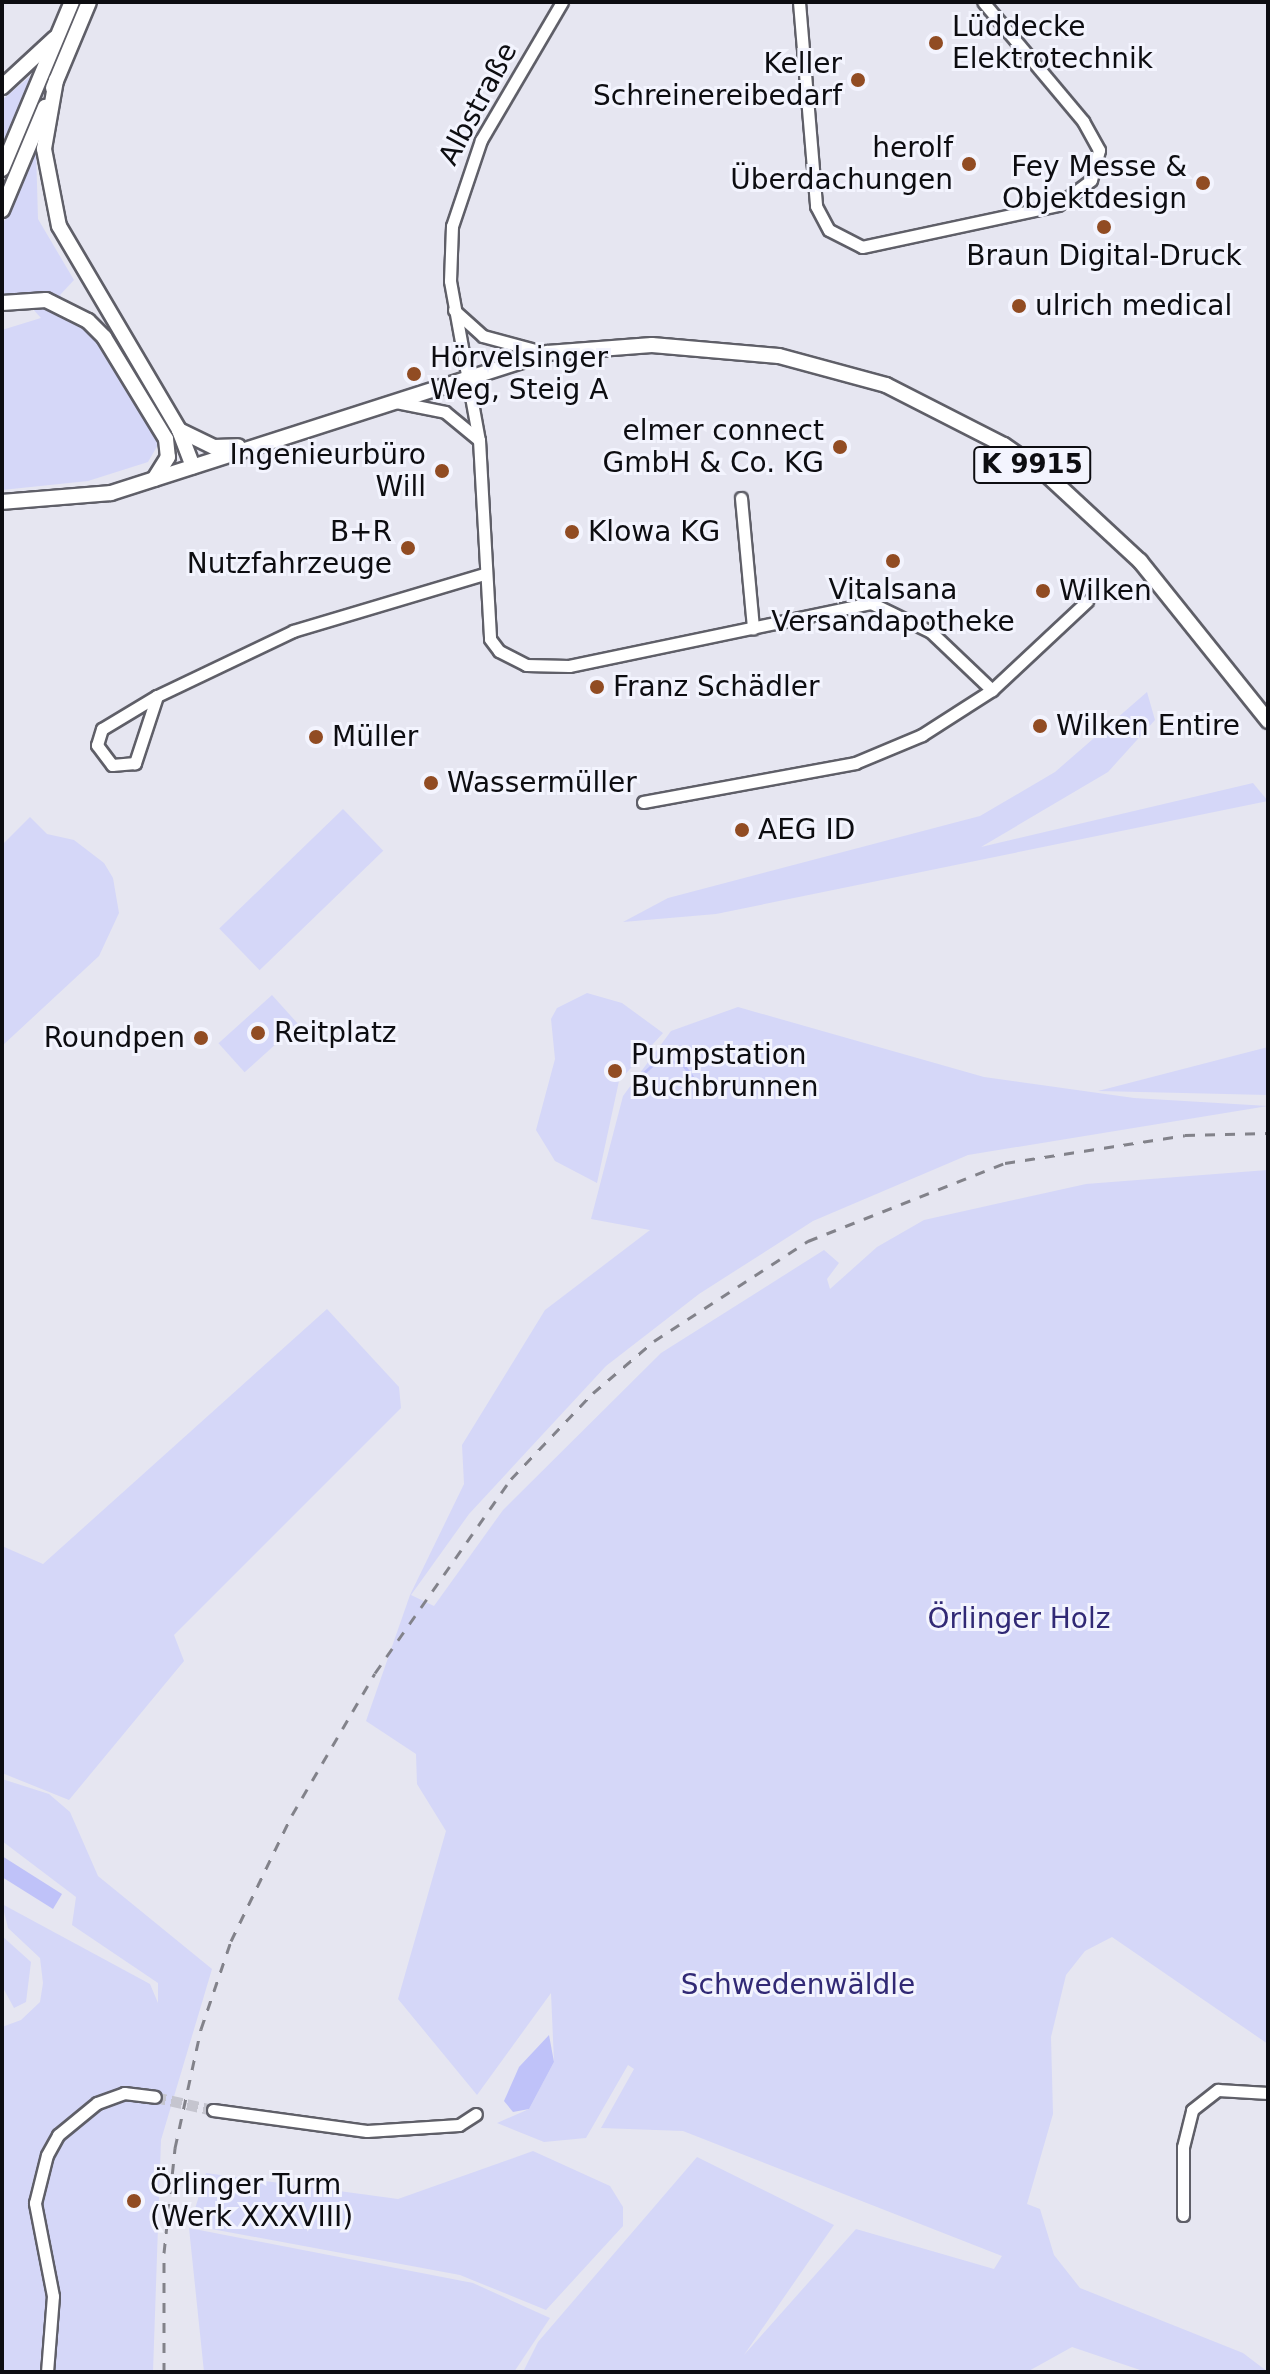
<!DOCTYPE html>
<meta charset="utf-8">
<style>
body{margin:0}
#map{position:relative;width:1270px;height:2374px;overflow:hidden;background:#e6e6f1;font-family:"DejaVu Sans",sans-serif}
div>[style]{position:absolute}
.green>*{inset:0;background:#d5d7f8;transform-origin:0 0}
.water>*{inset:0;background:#bfc2f9}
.stream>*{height:3px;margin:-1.5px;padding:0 1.5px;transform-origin:1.5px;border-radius:1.5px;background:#bfc2f9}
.minor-tunnel>*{height:11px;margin-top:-5.5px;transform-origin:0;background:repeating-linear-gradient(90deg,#c5c5cf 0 11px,transparent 0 16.5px)}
.roads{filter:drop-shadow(2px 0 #5f5f68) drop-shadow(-2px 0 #5f5f68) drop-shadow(0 2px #5f5f68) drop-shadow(0 -2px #5f5f68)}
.minor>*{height:11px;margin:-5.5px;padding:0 5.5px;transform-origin:5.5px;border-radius:5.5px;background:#fff}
.major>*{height:14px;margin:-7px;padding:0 7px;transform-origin:7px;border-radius:7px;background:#fff}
.rail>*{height:3px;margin-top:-1.5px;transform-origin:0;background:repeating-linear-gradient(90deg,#82828a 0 10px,transparent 0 20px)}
.dots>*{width:22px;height:22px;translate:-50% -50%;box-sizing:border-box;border:4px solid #f3f4fe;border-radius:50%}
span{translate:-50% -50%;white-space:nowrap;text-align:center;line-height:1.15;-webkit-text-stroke:6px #f3f4fe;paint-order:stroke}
.shield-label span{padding:2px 6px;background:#f3f4fe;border:2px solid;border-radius:6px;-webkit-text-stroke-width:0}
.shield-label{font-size:26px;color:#0d0d11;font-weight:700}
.poi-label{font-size:28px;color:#0d0d11}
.left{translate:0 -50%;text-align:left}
.right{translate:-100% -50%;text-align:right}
.street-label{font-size:28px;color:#0d0d11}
.park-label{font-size:28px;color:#312975}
.frame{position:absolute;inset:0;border:4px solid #0d0d11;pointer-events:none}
</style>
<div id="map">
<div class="green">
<div style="clip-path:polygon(35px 72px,2px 146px,2px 100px)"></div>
<div style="clip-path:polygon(36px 149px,38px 219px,74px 280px,60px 295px,98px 340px,159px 443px,148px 462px,88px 481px,2px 490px,2px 330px,41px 318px,32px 308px,2px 309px,2px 226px)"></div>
<div style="clip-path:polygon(1147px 692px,1155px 720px,1108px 772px,981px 847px,1253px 783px,1268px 801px,716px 914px,623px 922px,668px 898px,980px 816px,1055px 772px)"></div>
<div style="left:343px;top:809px;width:58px;height:172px;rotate:46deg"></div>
<div style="clip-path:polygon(30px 817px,47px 834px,74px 840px,104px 863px,113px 878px,119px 913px,99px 956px,2px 1046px,2px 845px)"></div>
<div style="clip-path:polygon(587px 993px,622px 1003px,663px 1033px,619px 1081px,597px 1183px,555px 1161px,536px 1130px,555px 1059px,551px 1019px,557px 1008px)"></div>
<div style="left:272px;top:995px;width:39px;height:72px;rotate:48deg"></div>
<div style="clip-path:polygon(738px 1007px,984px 1077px,1134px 1098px,1268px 1106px,968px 1155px,813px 1221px,699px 1294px,606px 1366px,469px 1514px,411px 1595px,434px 1606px,503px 1510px,661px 1353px,824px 1250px,839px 1263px,827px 1279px,830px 1289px,877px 1247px,924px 1220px,1086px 1184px,1268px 1170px,1268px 2044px,1112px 1937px,1085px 1951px,1066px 1975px,1051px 2037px,1053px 2114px,1027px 2204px,1040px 2209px,1054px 2255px,1080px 2288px,1243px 2353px,1268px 2372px,1146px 2372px,1072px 2347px,1027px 2372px,523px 2372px,538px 2342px,697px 2157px,834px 2225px,744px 2355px,856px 2229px,994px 2269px,1002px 2256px,683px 2131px,601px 2128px,634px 2069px,628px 2065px,586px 2138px,544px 2142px,497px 2123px,529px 2109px,554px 2062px,551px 1993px,477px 2095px,398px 1999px,446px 1831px,417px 1784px,416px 1754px,366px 1721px,410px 1595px,464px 1484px,462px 1445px,545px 1310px,650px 1230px,591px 1219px,623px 1096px,671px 1031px)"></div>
<div style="clip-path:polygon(1268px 1047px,1268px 1095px,1098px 1091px)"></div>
<div style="clip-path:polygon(327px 1309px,399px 1387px,401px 1408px,174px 1635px,184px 1661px,69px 1800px,2px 1773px,2px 1546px,43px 1564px)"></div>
<div style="clip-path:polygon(2px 1779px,49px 1794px,70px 1812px,98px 1876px,212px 1969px,161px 2140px,153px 2372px,2px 2372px,2px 2027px,21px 2020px,40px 2002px,43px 1983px,40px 1958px,8px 1928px,2px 1904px,150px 1984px,158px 2003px,158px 1983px,72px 1925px,76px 1897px,2px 1841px)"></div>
<div style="clip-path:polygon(2px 1936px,31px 1962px,26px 2002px,14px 2008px,2px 1986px)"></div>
<div style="clip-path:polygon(533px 2151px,610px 2186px,623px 2207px,623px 2226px,546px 2310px,460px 2275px,190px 2225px,206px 2173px,398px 2199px)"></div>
<div style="clip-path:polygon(189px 2228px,473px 2283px,550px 2318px,514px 2372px,204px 2372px)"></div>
</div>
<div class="water">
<div style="clip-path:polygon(2px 1856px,62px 1894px,53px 1909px,2px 1877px)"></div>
<div style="clip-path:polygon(549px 2035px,554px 2062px,529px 2109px,513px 2112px,504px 2101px,519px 2067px)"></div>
</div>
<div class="stream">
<div style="left:640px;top:1076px;width:28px;rotate:-42deg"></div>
<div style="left:661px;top:1057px;width:25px;rotate:21deg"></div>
<div style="left:684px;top:1066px;width:35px;rotate:53deg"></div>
</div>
<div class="minor-tunnel">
<div style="left:155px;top:2097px;width:59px;rotate:12.6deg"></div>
</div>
<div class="roads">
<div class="minor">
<div style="left:562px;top:2px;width:160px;rotate:120.4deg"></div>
<div style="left:481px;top:140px;width:91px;rotate:108.6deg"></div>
<div style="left:452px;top:226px;width:55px;rotate:92.1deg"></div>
<div style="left:450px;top:281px;width:162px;rotate:79.7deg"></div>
<div style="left:479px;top:440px;width:199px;rotate:86.8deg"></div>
<div style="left:490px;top:639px;width:15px;rotate:53deg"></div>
<div style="left:499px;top:651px;width:30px;rotate:27deg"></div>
<div style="left:526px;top:665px;width:43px;rotate:1.3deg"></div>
<div style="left:569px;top:666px;width:309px;rotate:-11.8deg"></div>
<div style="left:871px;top:603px;width:67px;rotate:25.8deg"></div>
<div style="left:931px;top:632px;width:84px;rotate:43.6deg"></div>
<div style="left:799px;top:2px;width:205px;rotate:85.2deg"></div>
<div style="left:816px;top:206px;width:27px;rotate:62deg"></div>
<div style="left:829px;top:230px;width:37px;rotate:27deg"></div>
<div style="left:862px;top:247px;width:200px;rotate:-12.1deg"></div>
<div style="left:1058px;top:205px;width:41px;rotate:-37.1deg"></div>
<div style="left:1091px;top:180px;width:31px;rotate:-75deg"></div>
<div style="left:1099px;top:150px;width:33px;rotate:-119deg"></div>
<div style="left:1083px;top:121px;width:155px;rotate:-130deg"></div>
<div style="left:454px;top:310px;width:39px;rotate:42deg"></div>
<div style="left:483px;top:336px;width:65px;rotate:15.1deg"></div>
<div style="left:396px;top:402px;width:50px;rotate:11.5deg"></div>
<div style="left:445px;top:412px;width:44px;rotate:39.5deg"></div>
<div style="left:741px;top:498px;width:131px;rotate:84.7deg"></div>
<div style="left:157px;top:696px;width:71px;rotate:108.2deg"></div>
<div style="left:135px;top:763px;width:23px;rotate:175deg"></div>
<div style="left:112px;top:765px;width:25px;rotate:-127deg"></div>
<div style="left:97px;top:745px;width:17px;rotate:-73deg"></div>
<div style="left:102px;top:729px;width:64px;rotate:-31deg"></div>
<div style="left:157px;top:696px;width:151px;rotate:-25.5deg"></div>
<div style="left:293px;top:631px;width:199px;rotate:-16.6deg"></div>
<div style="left:643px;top:802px;width:216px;rotate:-10.4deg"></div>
<div style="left:855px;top:763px;width:73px;rotate:-22.7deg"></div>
<div style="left:922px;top:735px;width:83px;rotate:-32.7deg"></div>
<div style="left:992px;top:690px;width:130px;rotate:-43.1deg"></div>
<div style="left:213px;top:2110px;width:155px;rotate:7.8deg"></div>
<div style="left:367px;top:2131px;width:92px;rotate:-3.7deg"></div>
<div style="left:459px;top:2125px;width:20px;rotate:-33deg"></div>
<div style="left:1183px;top:2215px;width:68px;rotate:-90deg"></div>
<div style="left:1183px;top:2147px;width:38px;rotate:-76deg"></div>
<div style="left:1192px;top:2110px;width:33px;rotate:-38deg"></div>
<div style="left:1218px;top:2090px;width:50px;rotate:3.4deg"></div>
<div style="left:47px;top:2372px;width:76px;rotate:-85.5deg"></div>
<div style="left:53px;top:2296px;width:95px;rotate:-101deg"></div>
<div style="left:35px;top:2203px;width:49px;rotate:-76deg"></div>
<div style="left:47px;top:2155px;width:23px;rotate:-61deg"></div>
<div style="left:58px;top:2135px;width:50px;rotate:-39.4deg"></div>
<div style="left:97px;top:2103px;width:29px;rotate:-20deg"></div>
<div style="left:124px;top:2093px;width:31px;rotate:7deg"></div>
</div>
<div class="major">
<div style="left:56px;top:80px;width:70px;rotate:99.9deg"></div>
<div style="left:44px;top:149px;width:78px;rotate:79deg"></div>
<div style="left:59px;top:226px;width:237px;rotate:59.5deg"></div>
<div style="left:179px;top:430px;width:39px;rotate:26deg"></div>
<div style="left:214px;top:447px;width:24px;rotate:-2deg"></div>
<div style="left:2px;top:87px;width:72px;rotate:-42.8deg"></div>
<div style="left:53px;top:88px;width:93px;rotate:-67.3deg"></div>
<div style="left:2px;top:169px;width:181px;rotate:-67.3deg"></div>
<div style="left:2px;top:210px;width:112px;rotate:-67.3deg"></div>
<div style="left:2px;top:303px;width:44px;rotate:-3.9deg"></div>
<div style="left:46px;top:300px;width:47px;rotate:26.6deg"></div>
<div style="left:88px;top:321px;width:23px;rotate:45deg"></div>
<div style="left:104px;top:337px;width:119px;rotate:58.7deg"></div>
<div style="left:166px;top:439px;width:18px;rotate:84deg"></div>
<div style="left:168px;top:457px;width:26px;rotate:122deg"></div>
<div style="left:179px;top:430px;width:39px;rotate:69deg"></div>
<div style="left:2px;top:502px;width:109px;rotate:-4.7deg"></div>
<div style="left:111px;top:493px;width:458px;rotate:-17.8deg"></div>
<div style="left:547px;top:353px;width:105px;rotate:-4.4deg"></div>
<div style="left:652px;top:345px;width:127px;rotate:5deg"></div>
<div style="left:779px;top:356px;width:111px;rotate:15.2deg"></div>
<div style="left:886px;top:385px;width:132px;rotate:27deg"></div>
<div style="left:1004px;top:445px;width:52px;rotate:34.9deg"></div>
<div style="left:1047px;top:475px;width:127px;rotate:42.8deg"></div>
<div style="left:1140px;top:561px;width:205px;rotate:51.3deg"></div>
</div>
</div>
<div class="rail">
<div style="left:164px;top:2372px;width:119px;rotate:-90deg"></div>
<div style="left:164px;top:2253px;width:106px;rotate:-84deg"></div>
<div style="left:175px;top:2148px;width:122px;rotate:-77.7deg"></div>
<div style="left:201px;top:2029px;width:93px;rotate:-71.2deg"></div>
<div style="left:231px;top:1941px;width:140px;rotate:-64.2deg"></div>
<div style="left:292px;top:1815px;width:164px;rotate:-59.7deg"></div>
<div style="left:375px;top:1673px;width:237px;rotate:-55deg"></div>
<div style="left:511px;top:1479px;width:119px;rotate:-46.4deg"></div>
<div style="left:593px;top:1393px;width:80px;rotate:-40.4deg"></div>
<div style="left:654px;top:1341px;width:184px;rotate:-33deg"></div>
<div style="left:808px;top:1241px;width:212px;rotate:-21.6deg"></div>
<div style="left:1005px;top:1163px;width:182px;rotate:-8.8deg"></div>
<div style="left:1185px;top:1135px;width:83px;rotate:-1.4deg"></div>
</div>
<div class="dots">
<div style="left:936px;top:43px;background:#914c23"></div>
<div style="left:858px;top:80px;background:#914c23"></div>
<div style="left:969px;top:164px;background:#914c23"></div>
<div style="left:1203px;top:183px;background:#914c23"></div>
<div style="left:1104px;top:227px;background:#914c23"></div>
<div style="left:1019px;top:306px;background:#914c23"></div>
<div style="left:414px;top:374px;background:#914c23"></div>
<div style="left:840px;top:447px;background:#914c23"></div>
<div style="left:442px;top:471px;background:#914c23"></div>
<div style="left:572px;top:532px;background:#914c23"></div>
<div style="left:408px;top:548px;background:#914c23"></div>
<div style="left:893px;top:561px;background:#914c23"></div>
<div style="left:1043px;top:591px;background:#914c23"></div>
<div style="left:597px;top:687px;background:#914c23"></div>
<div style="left:1040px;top:726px;background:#914c23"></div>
<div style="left:316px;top:737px;background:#914c23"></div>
<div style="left:431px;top:783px;background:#914c23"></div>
<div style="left:742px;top:830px;background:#914c23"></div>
<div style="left:258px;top:1033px;background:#914c23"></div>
<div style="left:201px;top:1038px;background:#914c23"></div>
<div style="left:615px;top:1071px;background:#914c23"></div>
<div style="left:134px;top:2201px;background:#914c23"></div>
</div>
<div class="shield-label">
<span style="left:1032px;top:465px">K 9915</span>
</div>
<div class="poi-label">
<span class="left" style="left:952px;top:43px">Lüddecke<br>Elektrotechnik</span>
<span class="right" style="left:842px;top:80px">Keller<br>Schreinereibedarf</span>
<span class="right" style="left:953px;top:164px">herolf<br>Überdachungen</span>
<span class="right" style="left:1187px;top:183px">Fey Messe &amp;<br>Objektdesign</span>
<span style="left:1104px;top:256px">Braun Digital-Druck</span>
<span class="left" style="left:1035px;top:306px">ulrich medical</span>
<span class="left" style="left:430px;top:374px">Hörvelsinger<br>Weg, Steig A</span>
<span class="right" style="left:824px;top:447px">elmer connect<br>GmbH &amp; Co. KG</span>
<span class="right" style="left:426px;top:471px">Ingenieurbüro<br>Will</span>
<span class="right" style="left:392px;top:548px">B+R<br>Nutzfahrzeuge</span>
<span class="left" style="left:588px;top:532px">Klowa KG</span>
<span style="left:893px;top:606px">Vitalsana<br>Versandapotheke</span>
<span class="left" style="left:1059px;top:591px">Wilken</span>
<span class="left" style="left:613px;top:687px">Franz Schädler</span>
<span class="left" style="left:1056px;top:726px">Wilken Entire</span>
<span class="left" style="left:332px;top:737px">Müller</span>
<span class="left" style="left:447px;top:783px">Wassermüller</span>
<span class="left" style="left:758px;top:830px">AEG ID</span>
<span class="left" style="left:274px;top:1033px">Reitplatz</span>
<span class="right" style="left:185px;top:1038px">Roundpen</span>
<span class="left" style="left:631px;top:1071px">Pumpstation<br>Buchbrunnen</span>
<span class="left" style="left:150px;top:2201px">Örlinger Turm<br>(Werk XXXVIII)</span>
</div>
<div class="street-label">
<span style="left:478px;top:104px;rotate:-62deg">Albstraße</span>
</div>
<div class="park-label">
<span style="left:1019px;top:1619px">Örlinger Holz</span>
<span style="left:798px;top:1985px">Schwedenwäldle</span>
</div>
<div class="frame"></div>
</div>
